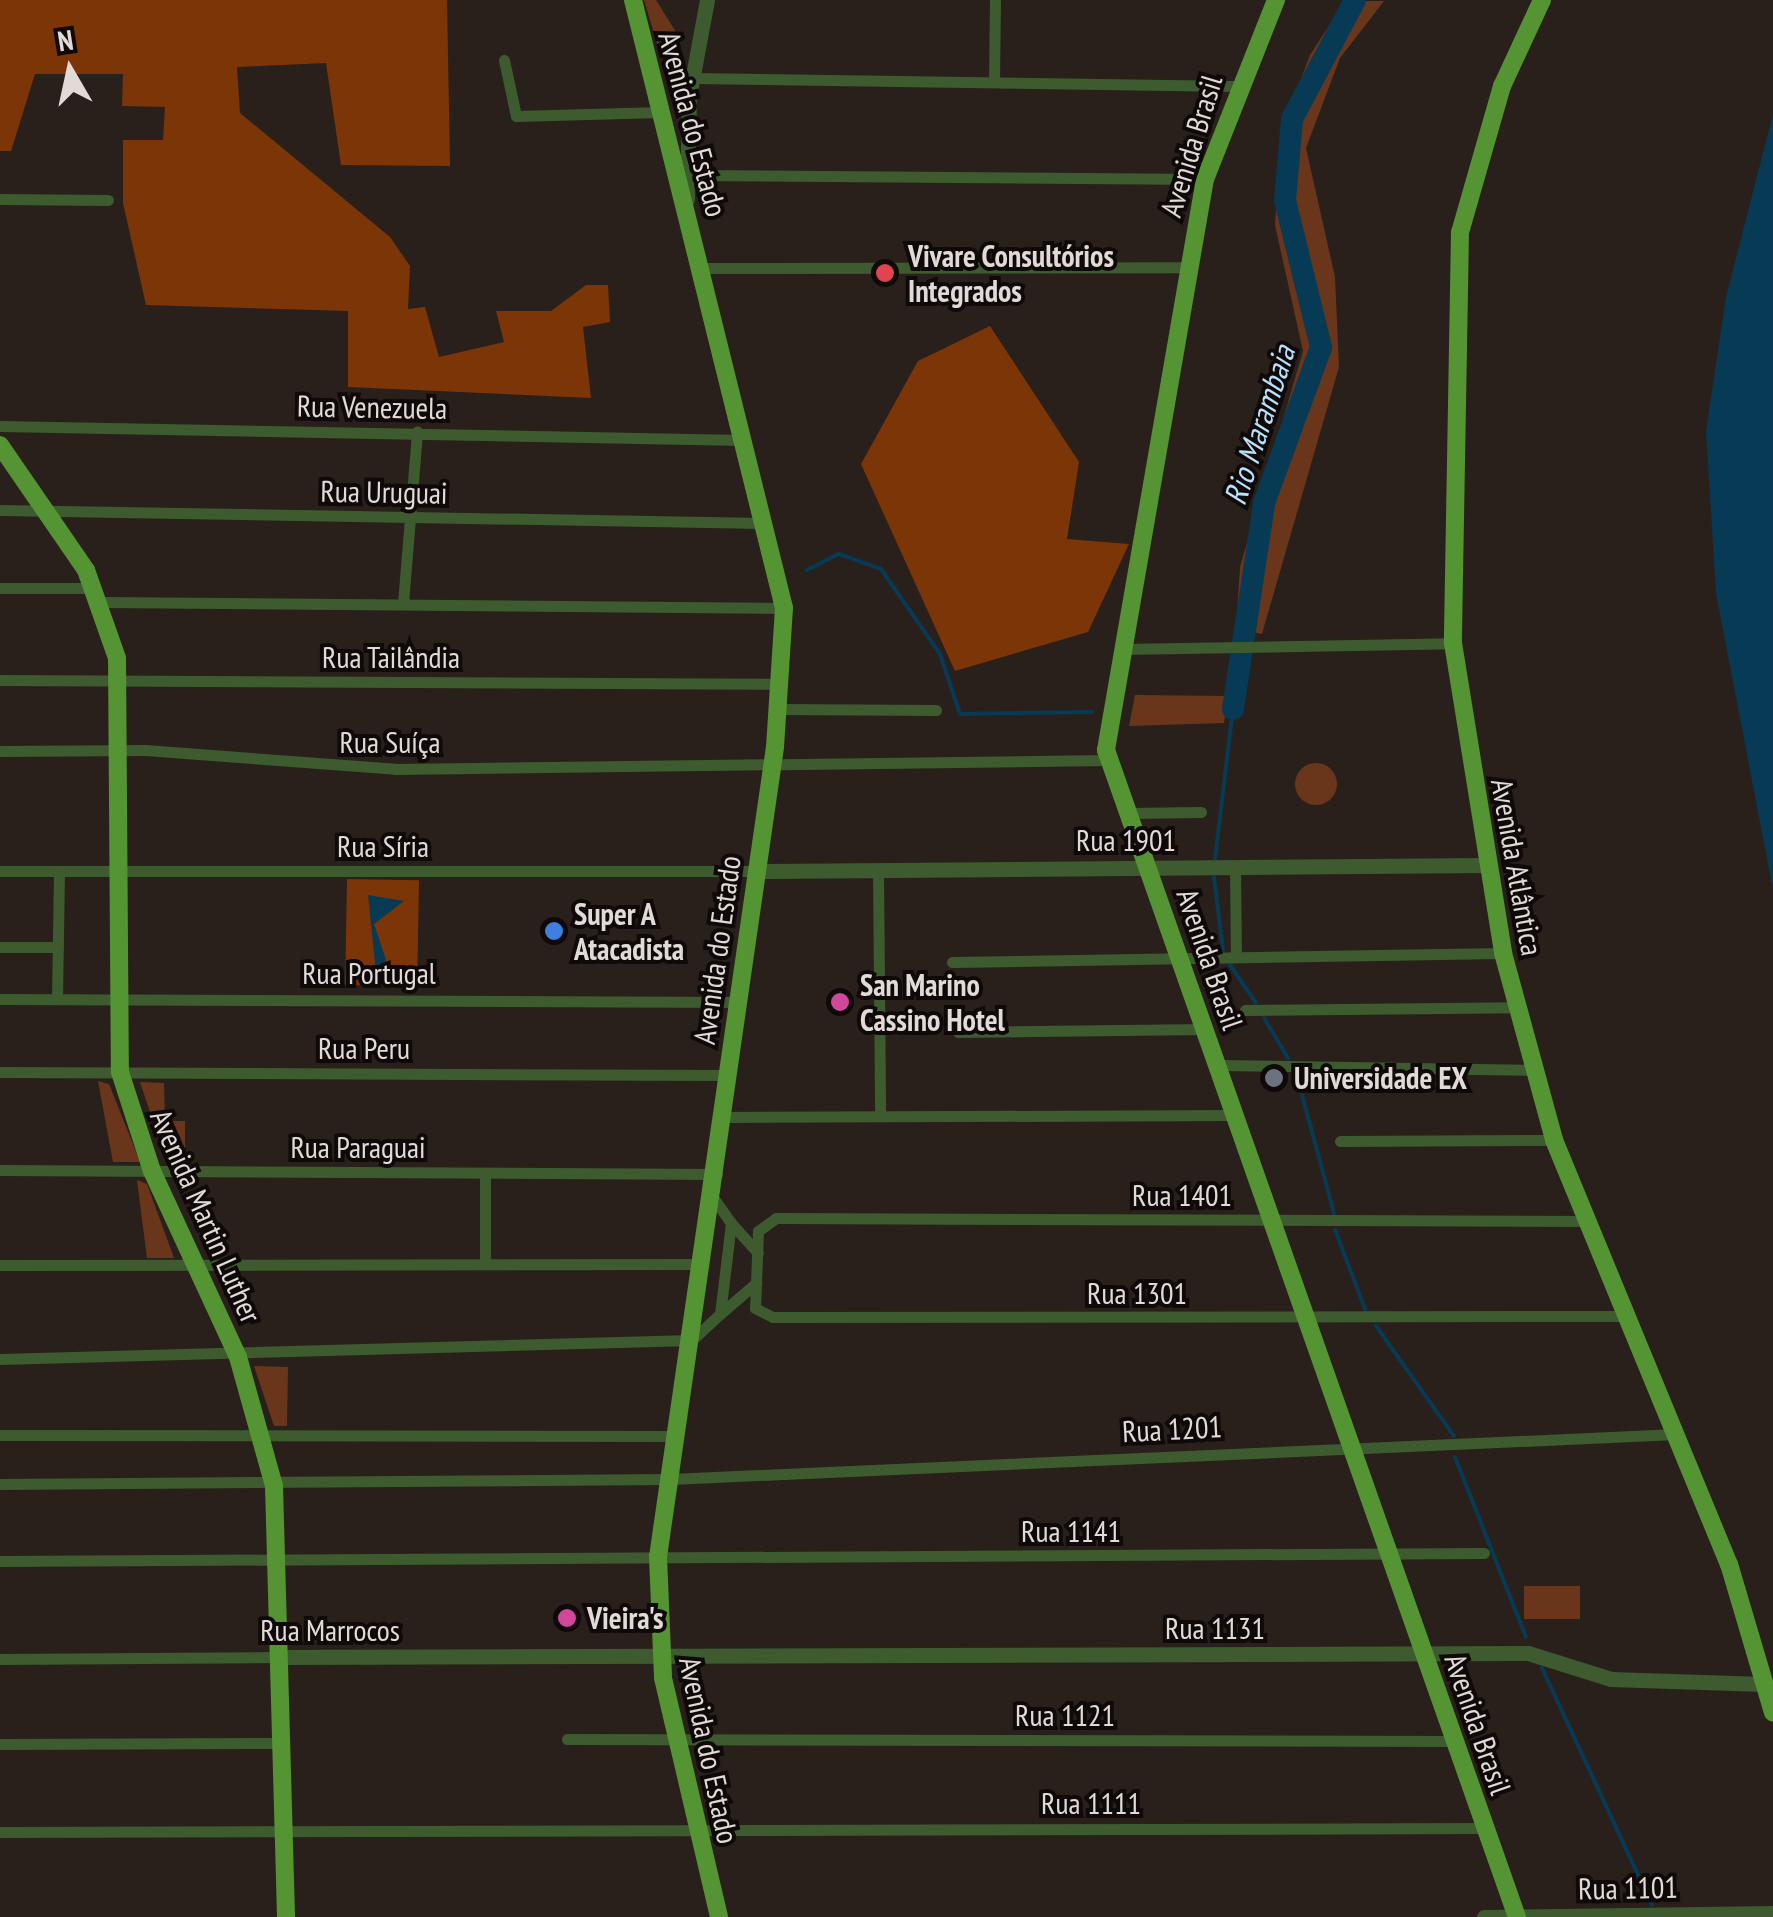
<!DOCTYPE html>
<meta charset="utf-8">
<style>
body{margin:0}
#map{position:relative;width:1773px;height:1917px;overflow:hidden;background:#29201b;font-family:"PT Sans Narrow",sans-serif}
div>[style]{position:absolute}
.green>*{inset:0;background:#69361c;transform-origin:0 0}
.round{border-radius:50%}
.forest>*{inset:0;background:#7c3506;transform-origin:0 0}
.water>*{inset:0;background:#073a54}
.stream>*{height:4px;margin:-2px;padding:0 2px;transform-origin:2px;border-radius:2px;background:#073a54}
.river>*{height:22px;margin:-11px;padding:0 11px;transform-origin:11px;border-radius:11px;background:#073a54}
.minor>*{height:11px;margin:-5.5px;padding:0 5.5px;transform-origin:5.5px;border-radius:5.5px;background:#3d5b2f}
.tertiary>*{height:15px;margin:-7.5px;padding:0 7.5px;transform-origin:7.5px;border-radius:7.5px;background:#3d5b2f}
.primary>*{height:18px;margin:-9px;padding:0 9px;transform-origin:9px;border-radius:9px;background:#549433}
.dots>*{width:28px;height:28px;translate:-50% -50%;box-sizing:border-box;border:5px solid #0f0a09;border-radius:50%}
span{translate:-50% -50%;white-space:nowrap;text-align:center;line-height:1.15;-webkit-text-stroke:8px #0f0a09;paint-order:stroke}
.street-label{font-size:30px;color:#e1dad7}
.poi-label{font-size:30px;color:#e1dad7;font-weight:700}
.left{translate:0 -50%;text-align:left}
.water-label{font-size:32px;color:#b8e1fc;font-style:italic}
.north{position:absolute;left:20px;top:20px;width:100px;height:100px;-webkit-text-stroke:8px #0f0a09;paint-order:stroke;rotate:351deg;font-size:28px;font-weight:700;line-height:40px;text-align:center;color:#e1dad7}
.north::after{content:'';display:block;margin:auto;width:35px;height:45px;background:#e1dad7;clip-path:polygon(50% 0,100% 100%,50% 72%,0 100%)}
</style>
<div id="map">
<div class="green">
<div style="clip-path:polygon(644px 0,656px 0,679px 37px,678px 68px,661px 56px)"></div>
<div style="clip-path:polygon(1345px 1px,1384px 1px,1340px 58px,1306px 148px,1335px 277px,1339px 367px,1262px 634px,1236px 629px,1240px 567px,1303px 351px,1275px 225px,1280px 135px,1310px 55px)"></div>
<div style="clip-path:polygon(1135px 695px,1228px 696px,1224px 723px,1129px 726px)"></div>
<div class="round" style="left:1295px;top:763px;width:42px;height:42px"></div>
<div style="clip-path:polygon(98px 1081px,109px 1084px,140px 1162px,113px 1162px)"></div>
<div style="clip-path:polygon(140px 1082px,164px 1083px,165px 1121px,185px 1121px,185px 1162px,167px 1163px)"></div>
<div style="clip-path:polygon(137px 1180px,147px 1184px,174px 1258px,147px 1258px)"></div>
<div style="clip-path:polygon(254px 1366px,288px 1367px,287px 1426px,274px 1426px)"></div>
<div style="left:1524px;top:1586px;width:56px;height:33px"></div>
</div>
<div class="forest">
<div style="clip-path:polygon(0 0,447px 0,450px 166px,341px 165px,326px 63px,237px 67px,240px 113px,390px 237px,410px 266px,408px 309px,425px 307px,439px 357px,504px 342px,496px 311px,551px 311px,586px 285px,608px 285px,610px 322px,583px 327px,591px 398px,348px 387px,348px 311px,146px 305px,123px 203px,123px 140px,163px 140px,165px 107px,122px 106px,123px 74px,35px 74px,11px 151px,0 151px)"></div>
<div style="clip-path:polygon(990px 326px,1079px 462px,1067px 539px,1129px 544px,1088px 632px,955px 671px,861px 464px,918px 361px)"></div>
<div style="left:347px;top:879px;width:72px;height:106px;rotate:1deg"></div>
</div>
<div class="water">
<div style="clip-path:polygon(1773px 114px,1773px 890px,1716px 593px,1706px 431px,1726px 297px)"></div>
<div style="clip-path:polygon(368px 895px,404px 901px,374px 924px,386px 960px,376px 972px)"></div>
</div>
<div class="stream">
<div style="left:807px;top:570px;width:36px;rotate:-27deg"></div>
<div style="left:839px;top:554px;width:45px;rotate:19.7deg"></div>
<div style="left:881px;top:569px;width:103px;rotate:55.2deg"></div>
<div style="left:940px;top:654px;width:63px;rotate:71.6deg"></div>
<div style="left:960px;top:714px;width:132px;rotate:-0.9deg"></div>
<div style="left:1215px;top:859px;width:151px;rotate:-83.2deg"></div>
<div style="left:1214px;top:877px;width:74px;rotate:83deg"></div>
<div style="left:1230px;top:965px;width:46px;rotate:55.6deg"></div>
<div style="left:1264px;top:1018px;width:47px;rotate:59deg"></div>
<div style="left:1298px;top:1080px;width:138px;rotate:74.9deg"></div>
<div style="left:1335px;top:1230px;width:85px;rotate:69.2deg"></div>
<div style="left:1376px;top:1326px;width:135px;rotate:54.7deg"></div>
<div style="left:1455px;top:1457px;width:193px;rotate:68.5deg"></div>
<div style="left:1542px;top:1668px;width:261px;rotate:65.1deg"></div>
</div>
<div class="river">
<div style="left:1233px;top:709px;width:208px;rotate:-81.4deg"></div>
<div style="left:1264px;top:503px;width:166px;rotate:-69.9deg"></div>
<div style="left:1321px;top:347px;width:151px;rotate:-103.8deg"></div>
<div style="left:1285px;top:200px;width:81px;rotate:-85.1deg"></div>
<div style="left:1292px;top:119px;width:135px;rotate:-62.1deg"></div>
</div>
<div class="minor">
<div style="left:504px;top:60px;width:57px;rotate:77.9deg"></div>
<div style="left:516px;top:116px;width:145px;rotate:-1.6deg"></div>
<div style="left:693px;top:78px;width:543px;rotate:0.84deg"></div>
<div style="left:994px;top:82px;width:82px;rotate:-89.3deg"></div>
<div style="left:688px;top:175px;width:517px;rotate:0.44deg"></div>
<div style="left:0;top:199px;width:108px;rotate:0.5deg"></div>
<div style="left:702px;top:268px;width:484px;rotate:-0.1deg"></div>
<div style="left:0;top:426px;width:743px;rotate:1.08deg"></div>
<div style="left:0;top:510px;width:766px;rotate:0.97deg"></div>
<div style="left:0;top:588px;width:94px"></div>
<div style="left:100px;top:602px;width:684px;rotate:0.5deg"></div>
<div style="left:403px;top:603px;width:172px;rotate:-85.3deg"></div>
<div style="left:1122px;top:649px;width:331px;rotate:-1deg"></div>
<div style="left:0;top:680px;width:782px;rotate:0.29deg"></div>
<div style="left:780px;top:709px;width:156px;rotate:0.4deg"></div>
<div style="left:0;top:751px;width:145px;rotate:-0.4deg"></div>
<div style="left:145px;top:750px;width:251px;rotate:4.3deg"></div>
<div style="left:395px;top:769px;width:713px;rotate:-0.72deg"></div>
<div style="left:1128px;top:813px;width:73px;rotate:-0.8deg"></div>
<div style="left:1235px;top:867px;width:90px;rotate:89.4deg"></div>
<div style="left:878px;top:870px;width:246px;rotate:89.5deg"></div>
<div style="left:0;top:871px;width:762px"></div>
<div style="left:0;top:947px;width:58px"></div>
<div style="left:952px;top:962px;width:551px;rotate:-0.94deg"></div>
<div style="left:0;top:999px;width:738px;rotate:0.23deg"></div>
<div style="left:57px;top:999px;width:128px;rotate:-89.1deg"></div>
<div style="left:1245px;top:1010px;width:272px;rotate:-0.6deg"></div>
<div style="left:958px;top:1032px;width:247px;rotate:-0.7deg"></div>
<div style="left:1218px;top:1065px;width:315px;rotate:0.9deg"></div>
<div style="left:0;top:1072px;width:728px;rotate:0.24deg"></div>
<div style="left:723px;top:1117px;width:513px;rotate:-0.22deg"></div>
<div style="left:1340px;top:1141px;width:214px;rotate:-0.3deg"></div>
<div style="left:0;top:1170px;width:717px;rotate:0.32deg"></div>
<div style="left:485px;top:1173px;width:91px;rotate:90deg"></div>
<div style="left:1587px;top:1221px;width:811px;rotate:-179.79deg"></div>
<div style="left:776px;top:1218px;width:22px;rotate:144deg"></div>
<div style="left:758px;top:1231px;width:77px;rotate:92.2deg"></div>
<div style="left:755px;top:1308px;width:20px;rotate:27deg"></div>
<div style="left:773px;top:1317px;width:853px;rotate:-0.07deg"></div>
<div style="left:731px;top:1223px;width:40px;rotate:48deg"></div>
<div style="left:0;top:1265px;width:703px;rotate:-0.08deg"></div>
<div style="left:720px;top:1314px;width:48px;rotate:-40.7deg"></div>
<div style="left:0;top:1359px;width:692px;rotate:-1.57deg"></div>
<div style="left:692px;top:1340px;width:38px;rotate:-43deg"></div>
<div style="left:720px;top:1314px;width:92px;rotate:-83.1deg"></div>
<div style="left:731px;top:1223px;width:32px;rotate:-125deg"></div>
<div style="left:0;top:1435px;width:677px;rotate:0.08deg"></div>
<div style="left:0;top:1484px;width:671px;rotate:-0.43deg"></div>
<div style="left:671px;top:1479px;width:1006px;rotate:-2.56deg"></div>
<div style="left:0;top:1561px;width:1484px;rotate:-0.31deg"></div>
<div style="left:0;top:1659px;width:280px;rotate:-0.4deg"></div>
<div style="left:567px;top:1739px;width:888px;rotate:0.13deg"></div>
<div style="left:0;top:1744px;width:282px;rotate:-0.2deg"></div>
<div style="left:0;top:1832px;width:1486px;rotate:-0.15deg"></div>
</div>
<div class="tertiary">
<div style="left:687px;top:199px;width:102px;rotate:-88.9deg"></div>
<div style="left:689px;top:97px;width:99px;rotate:-79.5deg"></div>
<div style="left:766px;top:871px;width:720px;rotate:-0.48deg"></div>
<div style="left:280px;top:1657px;width:1248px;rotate:-0.18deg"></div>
<div style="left:1528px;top:1653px;width:87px;rotate:17.4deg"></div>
<div style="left:1611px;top:1679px;width:153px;rotate:1.9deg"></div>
<div style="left:1484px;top:1917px;width:289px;rotate:-0.8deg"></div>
</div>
<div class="primary">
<div style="left:633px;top:0;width:626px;rotate:76.05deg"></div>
<div style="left:784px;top:608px;width:139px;rotate:93.7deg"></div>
<div style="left:775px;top:747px;width:818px;rotate:98.22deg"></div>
<div style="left:658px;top:1557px;width:121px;rotate:87.6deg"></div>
<div style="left:663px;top:1678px;width:245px;rotate:76.8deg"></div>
<div style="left:1276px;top:0;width:193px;rotate:111.6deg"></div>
<div style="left:1205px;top:179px;width:580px;rotate:99.84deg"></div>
<div style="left:1106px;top:750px;width:1237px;rotate:70.6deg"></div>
<div style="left:1542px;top:0;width:95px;rotate:114.9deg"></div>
<div style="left:1502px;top:86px;width:152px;rotate:106deg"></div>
<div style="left:1460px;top:232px;width:411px;rotate:91deg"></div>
<div style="left:1453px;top:643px;width:314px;rotate:80.8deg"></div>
<div style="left:1503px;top:953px;width:194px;rotate:74.7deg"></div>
<div style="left:1554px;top:1140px;width:459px;rotate:67.6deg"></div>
<div style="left:1729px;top:1564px;width:155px;rotate:73.5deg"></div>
<div style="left:0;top:445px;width:152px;rotate:55.5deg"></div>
<div style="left:86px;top:570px;width:93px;rotate:70.6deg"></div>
<div style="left:117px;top:658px;width:414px;rotate:89.6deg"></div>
<div style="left:120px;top:1072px;width:104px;rotate:72.1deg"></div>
<div style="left:152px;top:1171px;width:205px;rotate:65.2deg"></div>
<div style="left:238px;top:1357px;width:134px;rotate:74.4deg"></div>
<div style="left:274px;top:1486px;width:431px;rotate:88.4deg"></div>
</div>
<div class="dots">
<div style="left:885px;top:273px;background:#e0444e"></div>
<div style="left:554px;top:931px;background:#3f7fe0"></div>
<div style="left:840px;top:1002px;background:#d1479c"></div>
<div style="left:1274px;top:1078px;background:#6b7280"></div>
<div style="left:567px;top:1618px;background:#d1479c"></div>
</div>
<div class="street-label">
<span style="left:693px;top:124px;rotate:75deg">Avenida do Estado</span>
<span style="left:1191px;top:146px;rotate:-73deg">Avenida Brasil</span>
<span style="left:372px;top:407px;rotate:1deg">Rua Venezuela</span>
<span style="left:384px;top:492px;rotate:1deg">Rua Uruguai</span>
<span style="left:391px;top:657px">Rua Tailândia</span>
<span style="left:390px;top:742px">Rua Suíça</span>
<span style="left:1126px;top:840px">Rua 1901</span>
<span style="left:383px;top:846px">Rua Síria</span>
<span style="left:1517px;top:867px;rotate:80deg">Avenida Atlântica</span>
<span style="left:717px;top:950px;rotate:-82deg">Avenida do Estado</span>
<span style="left:1210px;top:959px;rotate:71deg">Avenida Brasil</span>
<span style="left:369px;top:973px">Rua Portugal</span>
<span style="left:364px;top:1048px">Rua Peru</span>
<span style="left:358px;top:1147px">Rua Paraguai</span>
<span style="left:1182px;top:1195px">Rua 1401</span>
<span style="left:206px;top:1216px;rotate:66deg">Avenida Martin Luther</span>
<span style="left:1137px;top:1293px">Rua 1301</span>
<span style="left:1172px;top:1429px;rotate:-3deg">Rua 1201</span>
<span style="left:1071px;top:1531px">Rua 1141</span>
<span style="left:1215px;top:1628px">Rua 1131</span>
<span style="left:330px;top:1630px">Rua Marrocos</span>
<span style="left:1065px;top:1715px">Rua 1121</span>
<span style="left:1478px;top:1724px;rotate:71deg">Avenida Brasil</span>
<span style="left:709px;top:1750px;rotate:78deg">Avenida do Estado</span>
<span style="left:1091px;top:1803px">Rua 1111</span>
<span style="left:1628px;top:1888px;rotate:-1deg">Rua 1101</span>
</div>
<div class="poi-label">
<span class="left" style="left:908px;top:273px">Vivare Consultórios<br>Integrados</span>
<span class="left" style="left:574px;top:931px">Super A<br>Atacadista</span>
<span class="left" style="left:860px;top:1002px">San Marino<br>Cassino Hotel</span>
<span class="left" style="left:1294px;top:1078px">Universidade EX</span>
<span class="left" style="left:587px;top:1618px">Vieira's</span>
</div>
<div class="water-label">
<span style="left:1259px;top:425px;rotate:-72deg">Rio Marambaia</span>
</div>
<div class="north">N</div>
</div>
